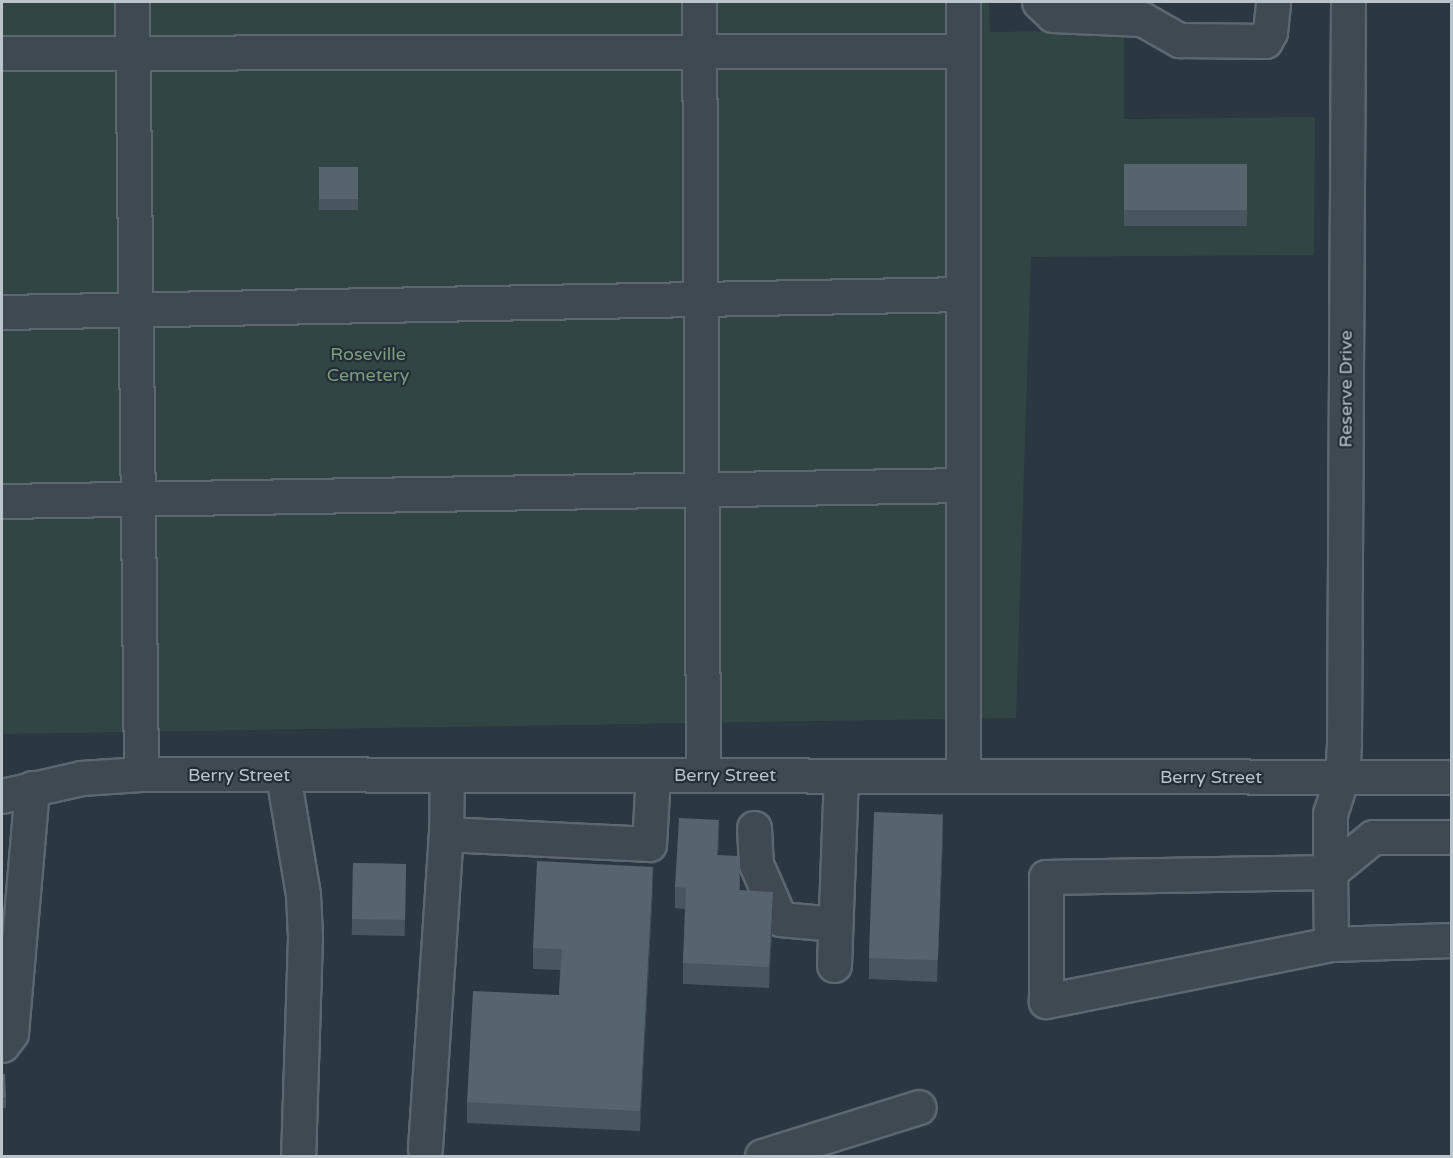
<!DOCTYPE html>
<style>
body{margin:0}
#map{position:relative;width:1453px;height:1158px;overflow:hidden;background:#2b3741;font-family:"Varela Round",sans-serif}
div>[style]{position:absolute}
.green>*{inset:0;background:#304544}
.roads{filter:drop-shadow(2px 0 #5d676f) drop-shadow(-2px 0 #5d676f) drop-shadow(0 2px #5d676f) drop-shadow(0 -2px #5d676f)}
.minor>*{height:33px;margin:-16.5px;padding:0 16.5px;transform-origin:16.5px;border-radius:16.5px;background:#3f4951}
.wall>*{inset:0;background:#4a565f;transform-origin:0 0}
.shaded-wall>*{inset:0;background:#3c464d}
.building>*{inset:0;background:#56646e;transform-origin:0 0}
span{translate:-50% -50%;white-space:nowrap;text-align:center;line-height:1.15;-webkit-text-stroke:4.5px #232e37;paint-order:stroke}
.park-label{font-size:18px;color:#7d9e80}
.street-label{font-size:18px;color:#bcc4cb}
.frame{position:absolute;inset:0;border:3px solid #bcc4cb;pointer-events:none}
</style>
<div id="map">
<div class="green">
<div style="clip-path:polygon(2px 2px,989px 2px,990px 32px,1124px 30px,1124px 119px,1315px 117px,1314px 255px,1031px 257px,1016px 718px,2px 734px)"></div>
</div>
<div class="roads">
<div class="minor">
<div style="left:132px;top:2px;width:772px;rotate:89.33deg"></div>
<div style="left:699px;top:2px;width:773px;rotate:89.7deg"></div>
<div style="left:1039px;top:2px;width:19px;rotate:43deg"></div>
<div style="left:1053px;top:15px;width:89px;rotate:2.6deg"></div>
<div style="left:1142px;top:19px;width:43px;rotate:29.6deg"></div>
<div style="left:1179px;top:40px;width:86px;rotate:0.7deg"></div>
<div style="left:1265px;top:41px;width:10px;rotate:-61deg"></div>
<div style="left:1270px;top:32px;width:30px;rotate:-84deg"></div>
<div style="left:1348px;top:2px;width:741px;rotate:90.31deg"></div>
<div style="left:1344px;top:743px;width:34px;rotate:93deg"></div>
<div style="left:1342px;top:777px;width:38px;rotate:108deg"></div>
<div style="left:1330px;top:813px;width:59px;rotate:90deg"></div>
<div style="left:1330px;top:872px;width:72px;rotate:89.2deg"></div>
<div style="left:1331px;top:944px;width:291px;rotate:168.7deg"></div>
<div style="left:1046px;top:1001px;width:124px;rotate:-90deg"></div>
<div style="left:1046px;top:877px;width:284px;rotate:-1deg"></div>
<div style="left:1330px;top:872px;width:55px;rotate:-39.1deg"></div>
<div style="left:1373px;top:837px;width:79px"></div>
<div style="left:2px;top:53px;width:961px;rotate:-0.12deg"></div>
<div style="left:2px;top:312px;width:961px;rotate:-1.07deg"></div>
<div style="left:2px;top:501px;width:961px;rotate:-0.95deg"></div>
<div style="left:283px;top:775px;width:121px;rotate:80.5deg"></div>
<div style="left:303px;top:894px;width:43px;rotate:87.3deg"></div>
<div style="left:305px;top:937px;width:219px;rotate:91.8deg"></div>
<div style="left:447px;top:775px;width:59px;rotate:91deg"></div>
<div style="left:446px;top:834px;width:203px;rotate:2.8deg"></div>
<div style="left:649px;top:844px;width:69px;rotate:-86.7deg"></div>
<div style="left:963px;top:776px;width:774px;rotate:-90deg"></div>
<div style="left:2px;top:796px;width:81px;rotate:-12.8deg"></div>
<div style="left:81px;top:778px;width:60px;rotate:-3.8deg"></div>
<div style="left:141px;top:774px;width:1311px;rotate:0.13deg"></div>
<div style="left:754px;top:828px;width:36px;rotate:87deg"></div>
<div style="left:756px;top:864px;width:60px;rotate:66.4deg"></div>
<div style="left:780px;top:919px;width:55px;rotate:5.2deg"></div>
<div style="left:1331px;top:944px;width:121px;rotate:-1.9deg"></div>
<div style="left:834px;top:965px;width:189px;rotate:-87.9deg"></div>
<div style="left:2px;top:1045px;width:15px;rotate:-53deg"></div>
<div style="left:11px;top:1033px;width:246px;rotate:-85.1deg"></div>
<div style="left:425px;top:1148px;width:315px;rotate:-86.2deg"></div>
<div style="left:762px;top:1156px;width:164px;rotate:-17.3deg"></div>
</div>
</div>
<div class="wall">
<div style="left:1124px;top:164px;width:123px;height:62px"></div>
<div style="left:358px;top:167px;width:43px;height:39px;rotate:90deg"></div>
<div style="clip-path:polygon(943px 836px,937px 982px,869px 979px,869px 958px)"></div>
<div style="clip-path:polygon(719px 841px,718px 855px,740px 877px,740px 890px,773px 913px,769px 988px,683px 984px,683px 963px,685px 909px,675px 908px,675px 887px)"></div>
<div style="left:353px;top:863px;width:53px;height:72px;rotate:1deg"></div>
<div style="clip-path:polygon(653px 888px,640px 1131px,467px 1123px,467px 1102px,559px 995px,560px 970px,533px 969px,533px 948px)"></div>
<div style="clip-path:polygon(2px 1074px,6px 1097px,6px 1108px,2px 1108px)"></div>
</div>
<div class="shaded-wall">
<div style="clip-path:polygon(943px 815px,943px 836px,937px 982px,937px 961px)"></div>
<div style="clip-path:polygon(719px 820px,719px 841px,717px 876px,717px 855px)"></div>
<div style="clip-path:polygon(653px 867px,653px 888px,640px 1131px,640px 1111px)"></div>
<div style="clip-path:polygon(773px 892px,773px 913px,769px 988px,769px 967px)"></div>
</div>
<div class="building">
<div style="left:1124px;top:164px;width:123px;height:46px"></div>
<div style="left:358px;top:167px;width:32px;height:39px;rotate:90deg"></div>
<div style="left:874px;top:812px;width:69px;height:146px;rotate:2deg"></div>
<div style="clip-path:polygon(679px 818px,719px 820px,717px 855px,740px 856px,739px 890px,773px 892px,769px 967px,683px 963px,686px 888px,675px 887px)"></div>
<div style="clip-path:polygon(537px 861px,653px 867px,640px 1111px,467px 1102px,473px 991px,559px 995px,562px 949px,533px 948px)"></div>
<div style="left:353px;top:863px;width:53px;height:56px;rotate:1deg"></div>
<div style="clip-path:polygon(2px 1074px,5px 1074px,6px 1097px,2px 1098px)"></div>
</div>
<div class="park-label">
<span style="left:368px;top:365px">Roseville<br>Cemetery</span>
</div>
<div class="street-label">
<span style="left:1346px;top:389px;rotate:-90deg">Reserve Drive</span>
<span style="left:239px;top:775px">Berry Street</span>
<span style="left:725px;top:775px">Berry Street</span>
<span style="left:1211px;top:777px">Berry Street</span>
</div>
<div class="frame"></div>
</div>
